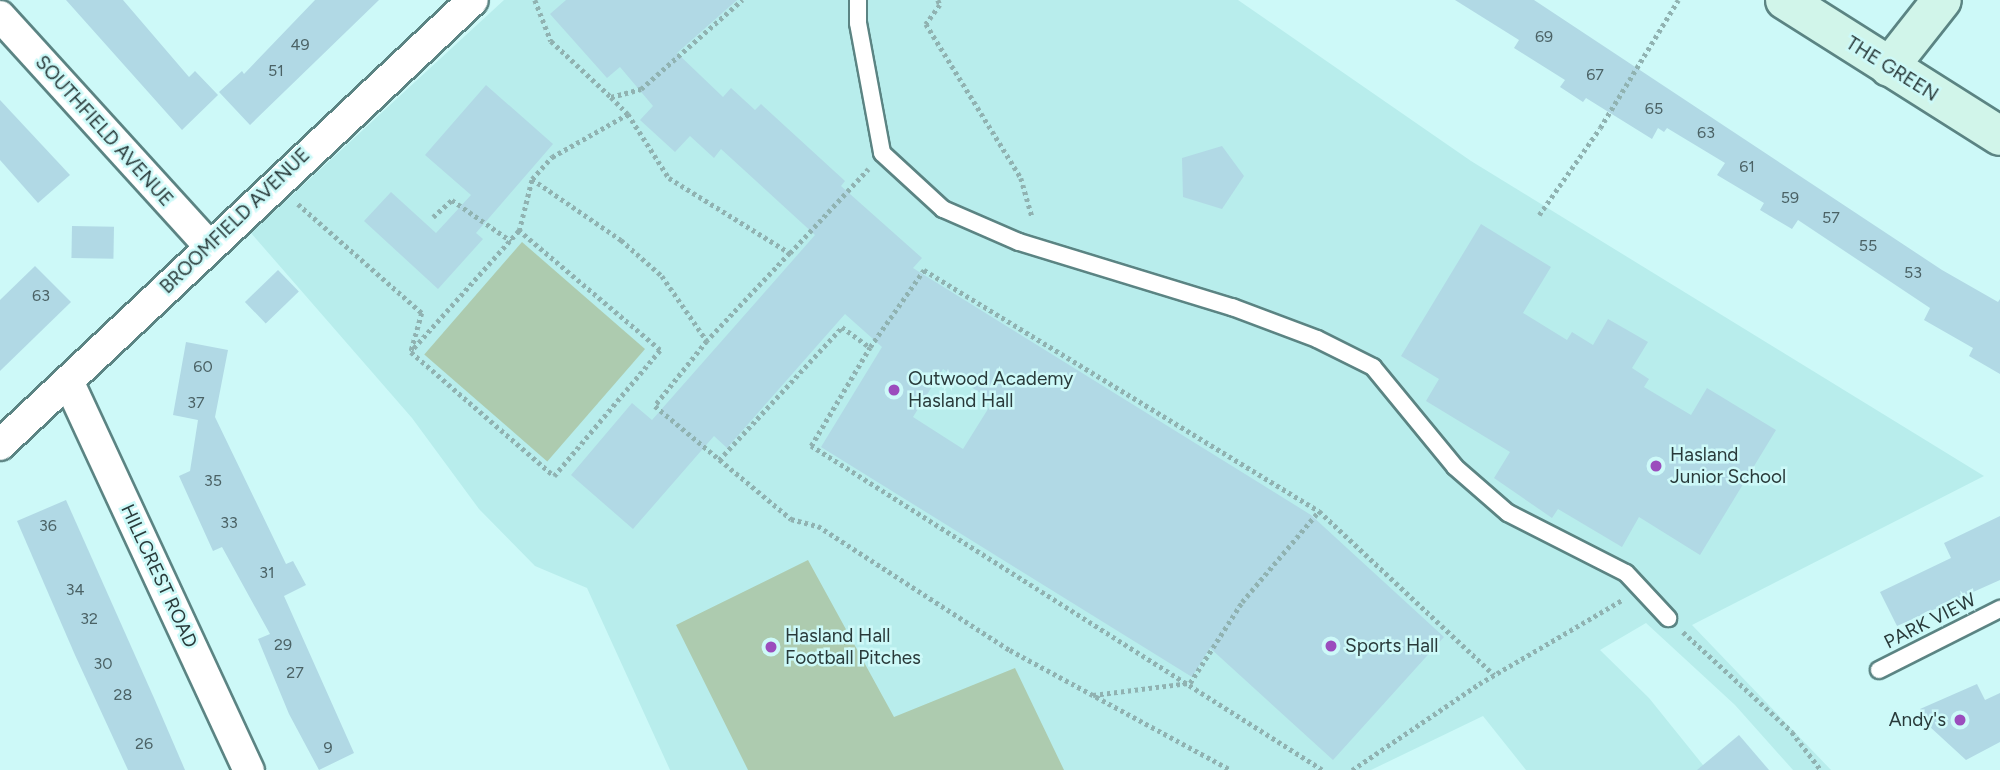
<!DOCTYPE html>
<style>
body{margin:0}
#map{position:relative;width:2000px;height:770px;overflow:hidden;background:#cdf9f8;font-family:Figtree,sans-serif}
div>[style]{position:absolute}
.built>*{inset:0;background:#b8edec}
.green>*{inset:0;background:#adcbaf;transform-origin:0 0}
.building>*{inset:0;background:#b1d9e5;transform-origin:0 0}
.path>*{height:4.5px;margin-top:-2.25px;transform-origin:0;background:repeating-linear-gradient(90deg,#90b2b1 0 3.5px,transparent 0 7px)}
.roads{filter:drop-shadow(2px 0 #5b8483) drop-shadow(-2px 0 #5b8483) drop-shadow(0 2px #5b8483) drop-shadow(0 -2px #5b8483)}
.lane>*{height:16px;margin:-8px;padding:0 8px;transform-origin:8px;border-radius:8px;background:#fff}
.street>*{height:30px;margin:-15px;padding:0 15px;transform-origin:15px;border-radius:15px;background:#fff}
.secondary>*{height:38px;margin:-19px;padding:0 19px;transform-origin:19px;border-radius:19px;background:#d1f5ea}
.dots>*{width:19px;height:19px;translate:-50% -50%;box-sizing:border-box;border:4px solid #cdf9f8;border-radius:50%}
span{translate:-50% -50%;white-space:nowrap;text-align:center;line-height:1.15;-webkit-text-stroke:5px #cdf9f8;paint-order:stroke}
.number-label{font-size:16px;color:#4b6265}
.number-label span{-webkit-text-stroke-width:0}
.street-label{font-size:19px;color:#293a3a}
.poi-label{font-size:19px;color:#293a3a}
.left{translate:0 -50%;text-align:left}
.right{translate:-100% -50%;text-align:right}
</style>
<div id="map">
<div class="built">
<div style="clip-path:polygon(504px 0,1238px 0,1471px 161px,1984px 476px,1692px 625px,1831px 770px,1793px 770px,1735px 705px,1646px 623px,1600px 650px,1649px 698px,1707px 770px,1526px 770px,1483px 716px,1371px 770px,670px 770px,587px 588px,535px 566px,479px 509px,412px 418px,251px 233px)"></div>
</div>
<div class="green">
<div style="left:522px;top:242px;width:163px;height:149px;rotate:41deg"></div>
<div style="clip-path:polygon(808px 560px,894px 717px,1015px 668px,1064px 770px,748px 770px,676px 625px)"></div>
</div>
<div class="building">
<div style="clip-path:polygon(66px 0,123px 0,189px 77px,195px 71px,218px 95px,182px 130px)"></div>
<div style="clip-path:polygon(315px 0,379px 0,250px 125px,219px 92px,242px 71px,244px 74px)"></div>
<div style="clip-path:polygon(evenodd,566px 0,737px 0,677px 53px,723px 97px,731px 88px,755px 110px,761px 104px,845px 181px,841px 186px,922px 258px,913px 268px,1311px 515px,1444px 637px,1333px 760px,1210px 648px,1192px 677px,821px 447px,882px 347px,845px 314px,727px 448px,714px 436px,633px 529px,571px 475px,632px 403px,652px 420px,815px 235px,721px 149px,714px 158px,690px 136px,675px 152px,640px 120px,653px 106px,620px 67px,607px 78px,550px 14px,566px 0,943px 369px,993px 401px,963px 449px,913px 417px,943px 369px)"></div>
<div style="clip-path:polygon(1455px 0,1534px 0,1942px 270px,1998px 302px,2000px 299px,2000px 374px,1969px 356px,1973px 348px,1924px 320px,1930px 308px,1798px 220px,1792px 229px,1760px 210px,1764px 203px,1717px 175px,1725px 163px,1667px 128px,1664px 132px,1658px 128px,1652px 139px,1586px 98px,1583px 102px,1560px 87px,1565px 80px,1514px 48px,1519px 40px)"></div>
<div style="clip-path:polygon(486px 85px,553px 144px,476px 233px,483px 239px,438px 289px,364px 221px,391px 192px,436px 233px,471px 195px,425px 155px)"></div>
<div style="clip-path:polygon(0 100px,70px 175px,38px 203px,0 160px)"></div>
<div style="clip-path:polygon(1222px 146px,1244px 176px,1222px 209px,1183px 197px,1182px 158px)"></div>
<div style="clip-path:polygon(1481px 224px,1551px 267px,1523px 313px,1567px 340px,1572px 332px,1593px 345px,1608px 319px,1648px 342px,1632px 368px,1649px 379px,1644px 387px,1691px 415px,1707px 388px,1776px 430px,1700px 555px,1639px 517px,1622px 547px,1558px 509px,1552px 518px,1494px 478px,1510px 452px,1426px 401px,1439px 379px,1401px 356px)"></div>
<div style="left:72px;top:226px;width:42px;height:32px;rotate:1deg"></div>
<div style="clip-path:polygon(35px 266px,71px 302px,0 371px,0 300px)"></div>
<div style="left:278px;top:270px;width:30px;height:46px;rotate:46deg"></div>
<div style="clip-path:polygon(186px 342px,228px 350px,215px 417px,286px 564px,293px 561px,306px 585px,284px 596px,354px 753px,319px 770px,289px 714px,258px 639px,270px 634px,222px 547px,213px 551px,179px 476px,190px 471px,198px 420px,173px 415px)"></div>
<div style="clip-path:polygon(66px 500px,154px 698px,185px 770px,128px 770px,75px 655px,17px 521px)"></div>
<div style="clip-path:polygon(2000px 516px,2000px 580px,1897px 626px,1880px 592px,1951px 558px,1944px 543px)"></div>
<div style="clip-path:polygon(1977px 684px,1985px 700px,2000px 693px,2000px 742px,1966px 760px,1929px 726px,1920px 709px)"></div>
<div style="clip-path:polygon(1739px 735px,1769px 770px,1697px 770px)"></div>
</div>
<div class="path">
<div style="left:535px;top:0;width:44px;rotate:68.7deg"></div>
<div style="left:551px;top:41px;width:82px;rotate:43deg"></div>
<div style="left:611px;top:97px;width:31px;rotate:-15deg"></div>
<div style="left:641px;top:89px;width:135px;rotate:-41.4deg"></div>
<div style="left:938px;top:0;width:5px;rotate:68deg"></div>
<div style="left:940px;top:5px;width:24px;rotate:126deg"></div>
<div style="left:926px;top:24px;width:181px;rotate:58.3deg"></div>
<div style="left:1021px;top:178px;width:40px;rotate:74deg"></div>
<div style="left:611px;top:97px;width:24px;rotate:45deg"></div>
<div style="left:628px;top:114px;width:76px;rotate:57.4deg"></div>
<div style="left:669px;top:178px;width:142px;rotate:31.8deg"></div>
<div style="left:790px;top:253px;width:115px;rotate:-47.1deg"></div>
<div style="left:532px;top:179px;width:108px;rotate:34.4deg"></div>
<div style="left:621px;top:240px;width:55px;rotate:41.3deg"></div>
<div style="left:662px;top:276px;width:79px;rotate:55.3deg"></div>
<div style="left:298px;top:204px;width:165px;rotate:41.3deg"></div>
<div style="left:422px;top:313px;width:41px;rotate:105.8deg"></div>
<div style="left:411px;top:352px;width:189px;rotate:40.9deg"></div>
<div style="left:554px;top:476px;width:165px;rotate:-49.9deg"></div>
<div style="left:660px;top:350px;width:185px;rotate:-139.8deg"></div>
<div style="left:519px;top:231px;width:162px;rotate:131.8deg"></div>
<div style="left:1539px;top:215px;width:106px;rotate:-55deg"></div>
<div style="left:1600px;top:128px;width:150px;rotate:-58.6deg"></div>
<div style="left:433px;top:217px;width:25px;rotate:-42deg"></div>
<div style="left:452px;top:200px;width:72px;rotate:34.8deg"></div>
<div style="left:519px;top:231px;width:54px;rotate:-76deg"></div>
<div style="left:532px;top:179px;width:30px;rotate:-48deg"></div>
<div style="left:552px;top:157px;width:87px;rotate:-29.5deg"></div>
<div style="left:790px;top:253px;width:121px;rotate:133.3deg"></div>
<div style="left:707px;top:341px;width:83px;rotate:128.7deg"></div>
<div style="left:655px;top:406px;width:177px;rotate:39.7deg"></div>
<div style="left:791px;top:519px;width:28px;rotate:15deg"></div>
<div style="left:818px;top:526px;width:229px;rotate:32.9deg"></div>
<div style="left:1010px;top:650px;width:251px;rotate:28.5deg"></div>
<div style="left:719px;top:460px;width:181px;rotate:-47.2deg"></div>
<div style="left:842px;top:327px;width:34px;rotate:36deg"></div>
<div style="left:1683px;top:632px;width:148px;rotate:42.5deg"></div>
<div style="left:1792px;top:732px;width:48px;rotate:52.7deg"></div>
<div style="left:1093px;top:695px;width:98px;rotate:-7.1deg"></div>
<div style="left:1190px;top:683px;width:96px;rotate:-57.3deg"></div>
<div style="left:1242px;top:602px;width:119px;rotate:-49.8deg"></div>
<div style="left:1322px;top:770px;width:605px;rotate:-147.62deg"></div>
<div style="left:811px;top:446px;width:115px;rotate:-59.2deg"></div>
<div style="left:870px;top:347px;width:94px;rotate:-55deg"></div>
<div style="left:924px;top:270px;width:463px;rotate:31.4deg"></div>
<div style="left:1319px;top:511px;width:240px;rotate:43.1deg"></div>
<div style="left:1352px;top:770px;width:153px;rotate:-34.1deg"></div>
<div style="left:1479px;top:684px;width:166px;rotate:-30.4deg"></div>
</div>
<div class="roads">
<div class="lane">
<div style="left:858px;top:0;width:23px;rotate:90deg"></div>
<div style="left:858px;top:23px;width:132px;rotate:79.5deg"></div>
<div style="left:882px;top:153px;width:83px;rotate:42.6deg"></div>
<div style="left:943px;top:209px;width:83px;rotate:23.5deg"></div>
<div style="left:1019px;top:242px;width:223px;rotate:17deg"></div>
<div style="left:1232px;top:307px;width:91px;rotate:20.6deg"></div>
<div style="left:1317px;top:339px;width:63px;rotate:26.6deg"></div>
<div style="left:1373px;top:367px;width:129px;rotate:50.6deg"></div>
<div style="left:1455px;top:467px;width:70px;rotate:41deg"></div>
<div style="left:1508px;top:513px;width:132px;rotate:27deg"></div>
<div style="left:1626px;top:573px;width:62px;rotate:47deg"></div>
<div style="left:1879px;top:670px;width:136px;rotate:-26.8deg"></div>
</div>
<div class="street">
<div style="left:0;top:16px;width:311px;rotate:47.7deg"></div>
<div style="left:69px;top:383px;width:427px;rotate:65.1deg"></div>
<div style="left:0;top:445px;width:649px;rotate:-43.25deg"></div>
</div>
<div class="secondary">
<div style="left:1785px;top:0;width:254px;rotate:32.3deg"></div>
<div style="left:1889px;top:67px;width:85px;rotate:-51.7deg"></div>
</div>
</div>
<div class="dots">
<div style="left:894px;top:390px;background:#9b4dbd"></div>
<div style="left:1656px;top:466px;background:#9b4dbd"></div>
<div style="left:1331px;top:646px;background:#9b4dbd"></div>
<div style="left:771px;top:647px;background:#9b4dbd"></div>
<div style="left:1960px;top:720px;background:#9b4dbd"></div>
</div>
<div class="number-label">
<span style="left:1544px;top:37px">69</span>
<span style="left:300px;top:45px">49</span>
<span style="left:276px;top:71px">51</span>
<span style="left:1595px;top:75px">67</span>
<span style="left:1654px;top:109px">65</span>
<span style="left:1706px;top:133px">63</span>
<span style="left:1747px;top:167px">61</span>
<span style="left:1790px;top:198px">59</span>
<span style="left:1831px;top:218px">57</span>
<span style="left:1868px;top:246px">55</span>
<span style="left:1913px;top:273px">53</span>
<span style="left:41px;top:296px">63</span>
<span style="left:203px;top:367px">60</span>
<span style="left:196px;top:403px">37</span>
<span style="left:213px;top:481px">35</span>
<span style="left:229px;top:523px">33</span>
<span style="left:48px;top:526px">36</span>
<span style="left:267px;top:573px">31</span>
<span style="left:75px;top:590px">34</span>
<span style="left:89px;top:619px">32</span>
<span style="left:283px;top:645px">29</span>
<span style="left:103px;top:664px">30</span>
<span style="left:295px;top:673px">27</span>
<span style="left:123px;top:695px">28</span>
<span style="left:144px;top:744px">26</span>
<span style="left:328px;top:748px">9</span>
</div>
<div class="street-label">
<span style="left:1892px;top:69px;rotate:32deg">THE GREEN</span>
<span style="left:104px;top:131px;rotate:48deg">SOUTHFIELD AVENUE</span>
<span style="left:235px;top:221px;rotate:-44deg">BROOMFIELD AVENUE</span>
<span style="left:159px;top:576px;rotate:65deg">HILLCREST ROAD</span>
<span style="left:1930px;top:621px;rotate:-27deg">PARK VIEW</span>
</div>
<div class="poi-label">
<span class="left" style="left:908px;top:390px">Outwood Academy<br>Hasland Hall</span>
<span class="left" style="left:1670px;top:466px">Hasland<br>Junior School</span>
<span class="left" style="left:785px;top:647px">Hasland Hall<br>Football Pitches</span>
<span class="left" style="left:1345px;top:646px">Sports Hall</span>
<span class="right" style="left:1946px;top:720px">Andy's</span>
</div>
</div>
